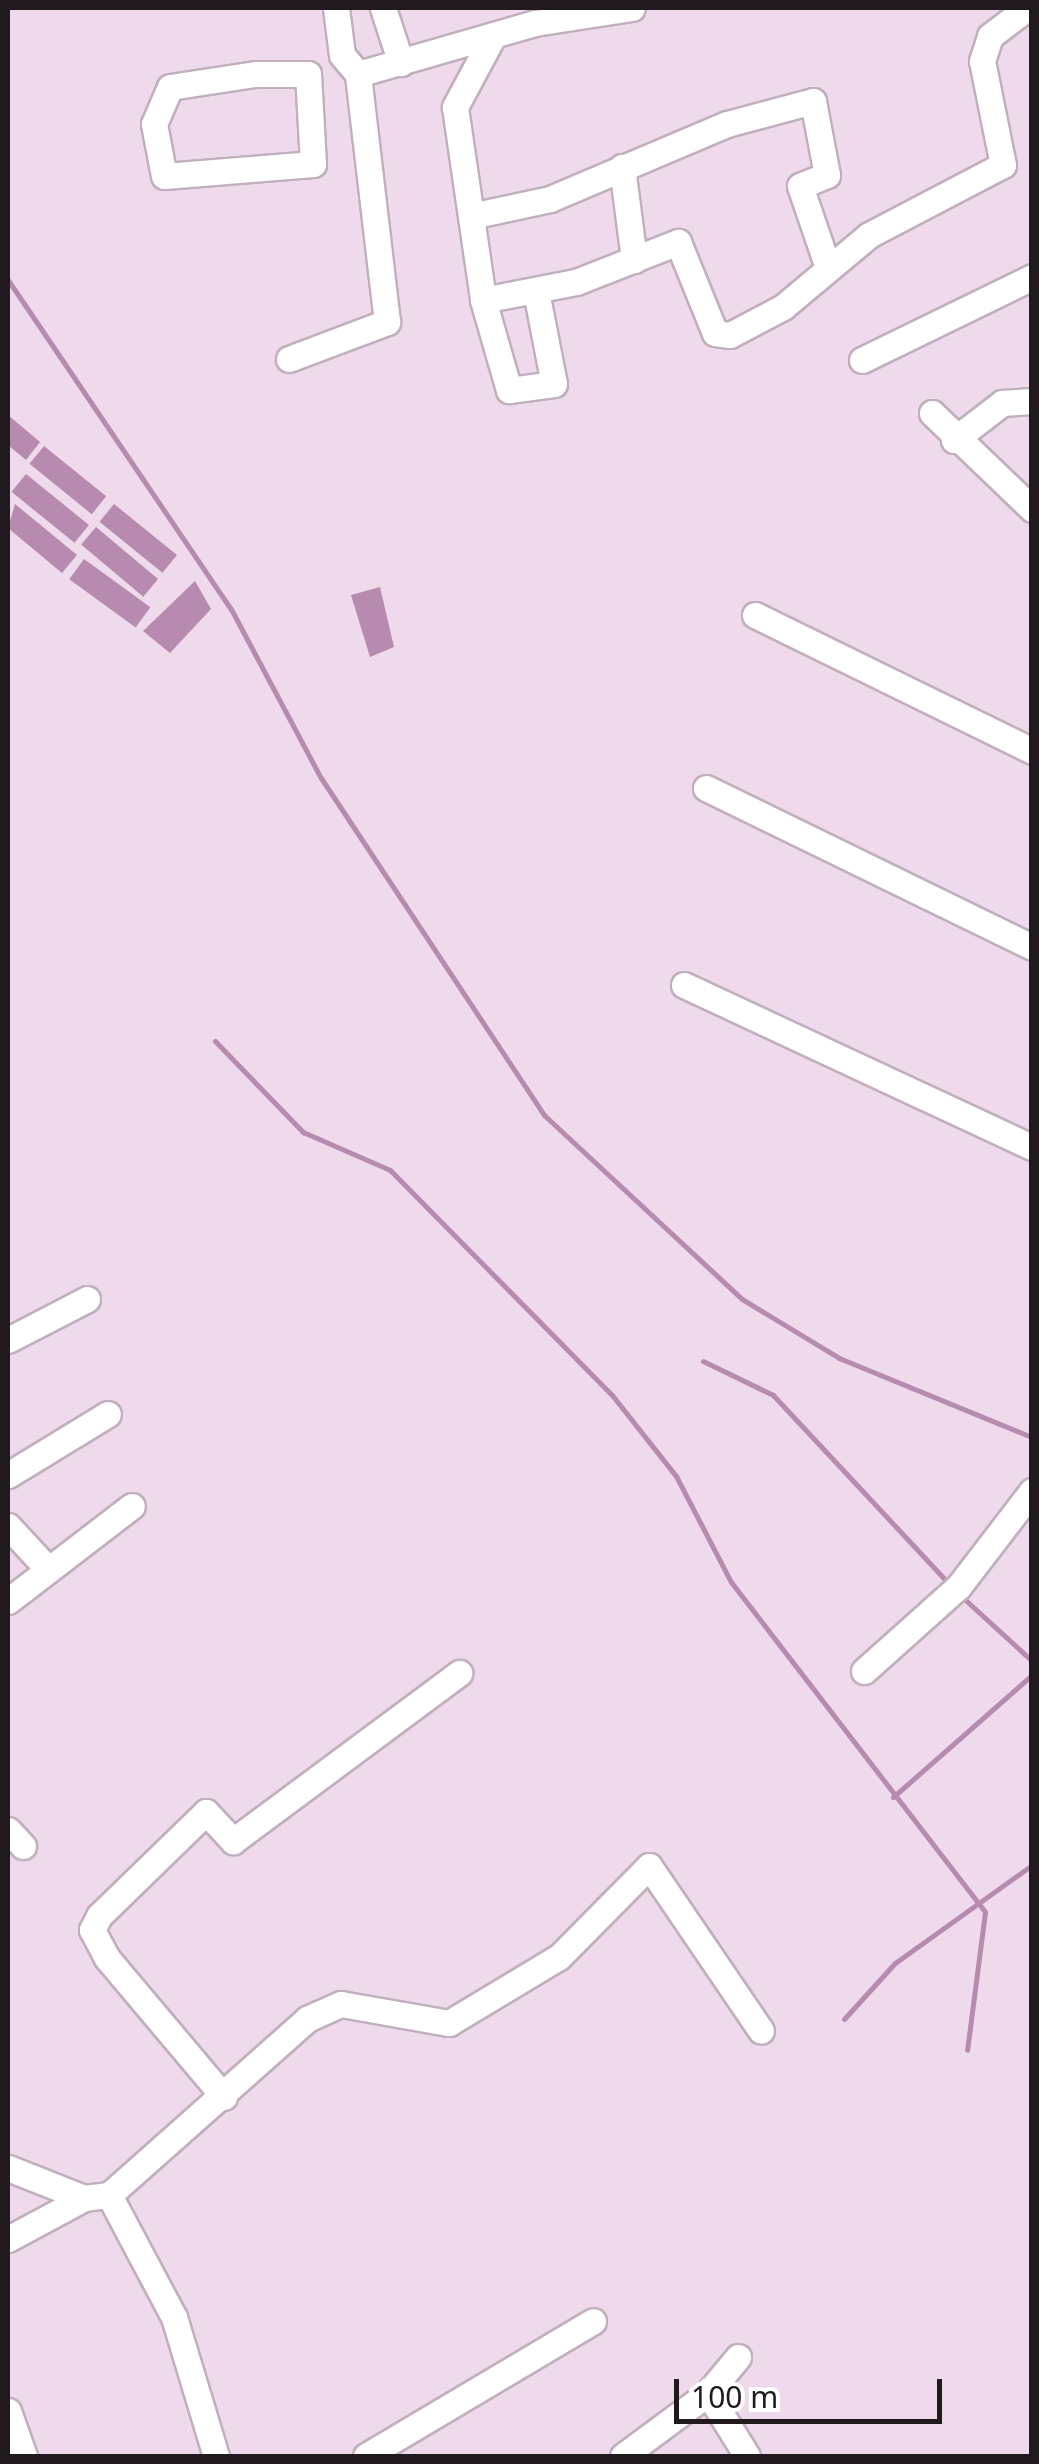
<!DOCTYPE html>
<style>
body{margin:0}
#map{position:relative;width:1039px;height:2464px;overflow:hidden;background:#eedaea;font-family:"Noto Sans",sans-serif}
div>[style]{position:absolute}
.water>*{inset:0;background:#b78aaf;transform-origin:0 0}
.stream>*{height:5px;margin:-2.5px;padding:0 2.5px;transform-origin:2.5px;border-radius:2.5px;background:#b78aaf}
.roads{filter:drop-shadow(2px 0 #c1afbe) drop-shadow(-2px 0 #c1afbe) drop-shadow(0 2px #c1afbe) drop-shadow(0 -2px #c1afbe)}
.minor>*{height:25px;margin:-12.5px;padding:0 12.5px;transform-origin:12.5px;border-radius:12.5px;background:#fff}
span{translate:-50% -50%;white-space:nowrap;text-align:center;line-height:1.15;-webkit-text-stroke:8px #fff;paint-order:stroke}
.frame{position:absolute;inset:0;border:10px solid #20191e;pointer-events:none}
.scale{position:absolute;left:674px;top:2379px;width:268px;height:45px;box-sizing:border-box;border:5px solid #20191e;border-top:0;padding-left:12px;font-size:30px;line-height:35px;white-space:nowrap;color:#20191e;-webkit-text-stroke:8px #fff;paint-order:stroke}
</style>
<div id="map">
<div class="water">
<div style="clip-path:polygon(8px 415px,40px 442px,26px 460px,8px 445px)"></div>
<div style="left:44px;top:446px;width:80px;height:23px;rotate:39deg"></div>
<div style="left:26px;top:474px;width:81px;height:23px;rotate:39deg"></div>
<div style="clip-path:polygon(15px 504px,77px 555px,62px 573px,8px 528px)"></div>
<div style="left:114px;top:504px;width:81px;height:23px;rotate:39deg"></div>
<div style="left:96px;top:527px;width:81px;height:23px;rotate:40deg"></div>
<div style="left:84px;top:559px;width:82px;height:25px;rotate:36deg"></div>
<div style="clip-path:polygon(195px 581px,211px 609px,170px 653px,143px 631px)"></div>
<div style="clip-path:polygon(380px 587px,394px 647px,370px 657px,351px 595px)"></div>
</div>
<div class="stream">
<div style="left:8px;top:280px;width:397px;rotate:55.9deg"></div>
<div style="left:231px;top:609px;width:191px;rotate:62deg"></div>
<div style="left:321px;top:778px;width:404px;rotate:56.5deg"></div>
<div style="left:544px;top:1115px;width:270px;rotate:42.9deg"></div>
<div style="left:742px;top:1299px;width:114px;rotate:31.3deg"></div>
<div style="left:839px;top:1358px;width:209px;rotate:22.3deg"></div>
<div style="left:215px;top:1041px;width:127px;rotate:46deg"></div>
<div style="left:303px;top:1132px;width:95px;rotate:23.6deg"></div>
<div style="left:390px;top:1170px;width:316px;rotate:45.4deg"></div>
<div style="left:612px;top:1395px;width:103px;rotate:51.7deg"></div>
<div style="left:676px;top:1476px;width:119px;rotate:62.6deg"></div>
<div style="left:731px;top:1582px;width:416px;rotate:52.4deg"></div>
<div style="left:985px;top:1912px;width:139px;rotate:97.4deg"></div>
<div style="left:703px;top:1361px;width:78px;rotate:25.9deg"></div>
<div style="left:773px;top:1395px;width:258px;rotate:47deg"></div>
<div style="left:960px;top:1595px;width:98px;rotate:42.5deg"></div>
<div style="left:893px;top:1797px;width:185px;rotate:-41.3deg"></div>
<div style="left:844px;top:2019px;width:76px;rotate:-47.7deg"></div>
<div style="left:895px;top:1963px;width:168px;rotate:-35.6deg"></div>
</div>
<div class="roads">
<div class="minor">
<div style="left:383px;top:8px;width:58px;rotate:71.9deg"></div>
<div style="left:493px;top:36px;width:81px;rotate:118.2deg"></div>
<div style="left:455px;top:107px;width:195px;rotate:81.7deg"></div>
<div style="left:483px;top:300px;width:94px;rotate:73.9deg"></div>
<div style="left:509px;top:390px;width:45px;rotate:-7.6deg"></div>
<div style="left:554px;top:384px;width:95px;rotate:-101deg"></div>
<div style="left:255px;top:74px;width:53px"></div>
<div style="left:308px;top:74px;width:90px;rotate:86.8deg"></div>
<div style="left:313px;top:164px;width:149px;rotate:175.4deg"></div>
<div style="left:164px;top:176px;width:53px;rotate:-100.9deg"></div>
<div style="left:154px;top:124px;width:40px;rotate:-66.6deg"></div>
<div style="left:170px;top:87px;width:86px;rotate:-8.7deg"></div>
<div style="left:358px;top:74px;width:184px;rotate:-16.1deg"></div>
<div style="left:535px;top:23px;width:98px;rotate:-8.8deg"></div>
<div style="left:622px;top:167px;width:94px;rotate:82.6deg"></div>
<div style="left:471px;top:216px;width:81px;rotate:-12.1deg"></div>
<div style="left:550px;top:199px;width:192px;rotate:-23deg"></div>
<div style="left:727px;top:124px;width:89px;rotate:-15deg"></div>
<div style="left:813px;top:101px;width:75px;rotate:79.3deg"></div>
<div style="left:827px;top:175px;width:29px;rotate:158deg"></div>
<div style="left:800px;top:186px;width:87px;rotate:71.1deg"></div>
<div style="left:483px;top:300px;width:95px;rotate:-11deg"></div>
<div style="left:576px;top:282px;width:110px;rotate:-21.4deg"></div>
<div style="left:678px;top:242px;width:98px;rotate:67.9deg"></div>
<div style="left:715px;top:333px;width:15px;rotate:8deg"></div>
<div style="left:730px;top:335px;width:60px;rotate:-27.8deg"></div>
<div style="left:783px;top:307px;width:112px;rotate:-39.9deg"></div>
<div style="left:869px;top:235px;width:151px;rotate:-27.6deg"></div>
<div style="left:1003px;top:165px;width:106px;rotate:-101.4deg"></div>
<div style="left:982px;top:61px;width:26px;rotate:-72deg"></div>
<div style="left:990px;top:36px;width:46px;rotate:-37.1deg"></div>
<div style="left:289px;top:359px;width:105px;rotate:-20.7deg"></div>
<div style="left:387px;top:322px;width:250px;rotate:-96.7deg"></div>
<div style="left:358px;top:74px;width:25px;rotate:-130deg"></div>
<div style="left:342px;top:55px;width:47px;rotate:-97.3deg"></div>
<div style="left:862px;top:360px;width:189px;rotate:-26deg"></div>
<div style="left:932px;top:413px;width:139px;rotate:43.8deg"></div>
<div style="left:954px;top:440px;width:61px;rotate:-37.6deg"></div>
<div style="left:1002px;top:403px;width:30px;rotate:-4deg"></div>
<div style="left:755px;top:615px;width:309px;rotate:26.1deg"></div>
<div style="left:706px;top:788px;width:363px;rotate:26deg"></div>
<div style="left:684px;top:985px;width:384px;rotate:25deg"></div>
<div style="left:8px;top:1340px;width:89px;rotate:-27.4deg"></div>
<div style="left:8px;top:1475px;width:117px;rotate:-31.4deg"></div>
<div style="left:8px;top:1526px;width:57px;rotate:47.1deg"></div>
<div style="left:8px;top:1601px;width:156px;rotate:-37.5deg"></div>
<div style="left:864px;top:1671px;width:127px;rotate:-41.8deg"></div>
<div style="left:959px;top:1586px;width:120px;rotate:-52.5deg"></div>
<div style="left:8px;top:1830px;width:22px;rotate:47deg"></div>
<div style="left:224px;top:2097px;width:182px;rotate:-130.1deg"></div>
<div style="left:107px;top:1958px;width:32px;rotate:-118deg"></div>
<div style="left:92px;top:1930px;width:16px;rotate:-63deg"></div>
<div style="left:99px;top:1916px;width:149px;rotate:-44.2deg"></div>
<div style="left:206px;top:1812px;width:40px;rotate:47deg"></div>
<div style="left:233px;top:1841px;width:282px;rotate:-36.6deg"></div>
<div style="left:8px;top:2168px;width:82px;rotate:21.5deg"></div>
<div style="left:84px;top:2198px;width:25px;rotate:-7deg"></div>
<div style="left:109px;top:2195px;width:265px;rotate:-41.6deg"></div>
<div style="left:307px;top:2019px;width:37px;rotate:-24deg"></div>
<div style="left:341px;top:2004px;width:110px;rotate:10deg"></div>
<div style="left:449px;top:2023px;width:128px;rotate:-31deg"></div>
<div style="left:559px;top:1957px;width:128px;rotate:-45.3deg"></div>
<div style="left:649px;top:1866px;width:199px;rotate:55.8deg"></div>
<div style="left:109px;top:2195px;width:138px;rotate:62deg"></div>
<div style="left:174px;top:2317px;width:145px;rotate:73.2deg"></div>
<div style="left:8px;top:2239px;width:86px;rotate:-28.3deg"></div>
<div style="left:708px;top:2393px;width:74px;rotate:58.2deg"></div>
<div style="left:8px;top:2411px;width:48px;rotate:70.4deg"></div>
<div style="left:366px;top:2456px;width:264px;rotate:-30.7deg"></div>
<div style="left:623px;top:2456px;width:106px;rotate:-36.5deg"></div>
<div style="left:708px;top:2393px;width:47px;rotate:-50.2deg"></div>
</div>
</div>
<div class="frame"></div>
<div class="scale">100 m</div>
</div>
